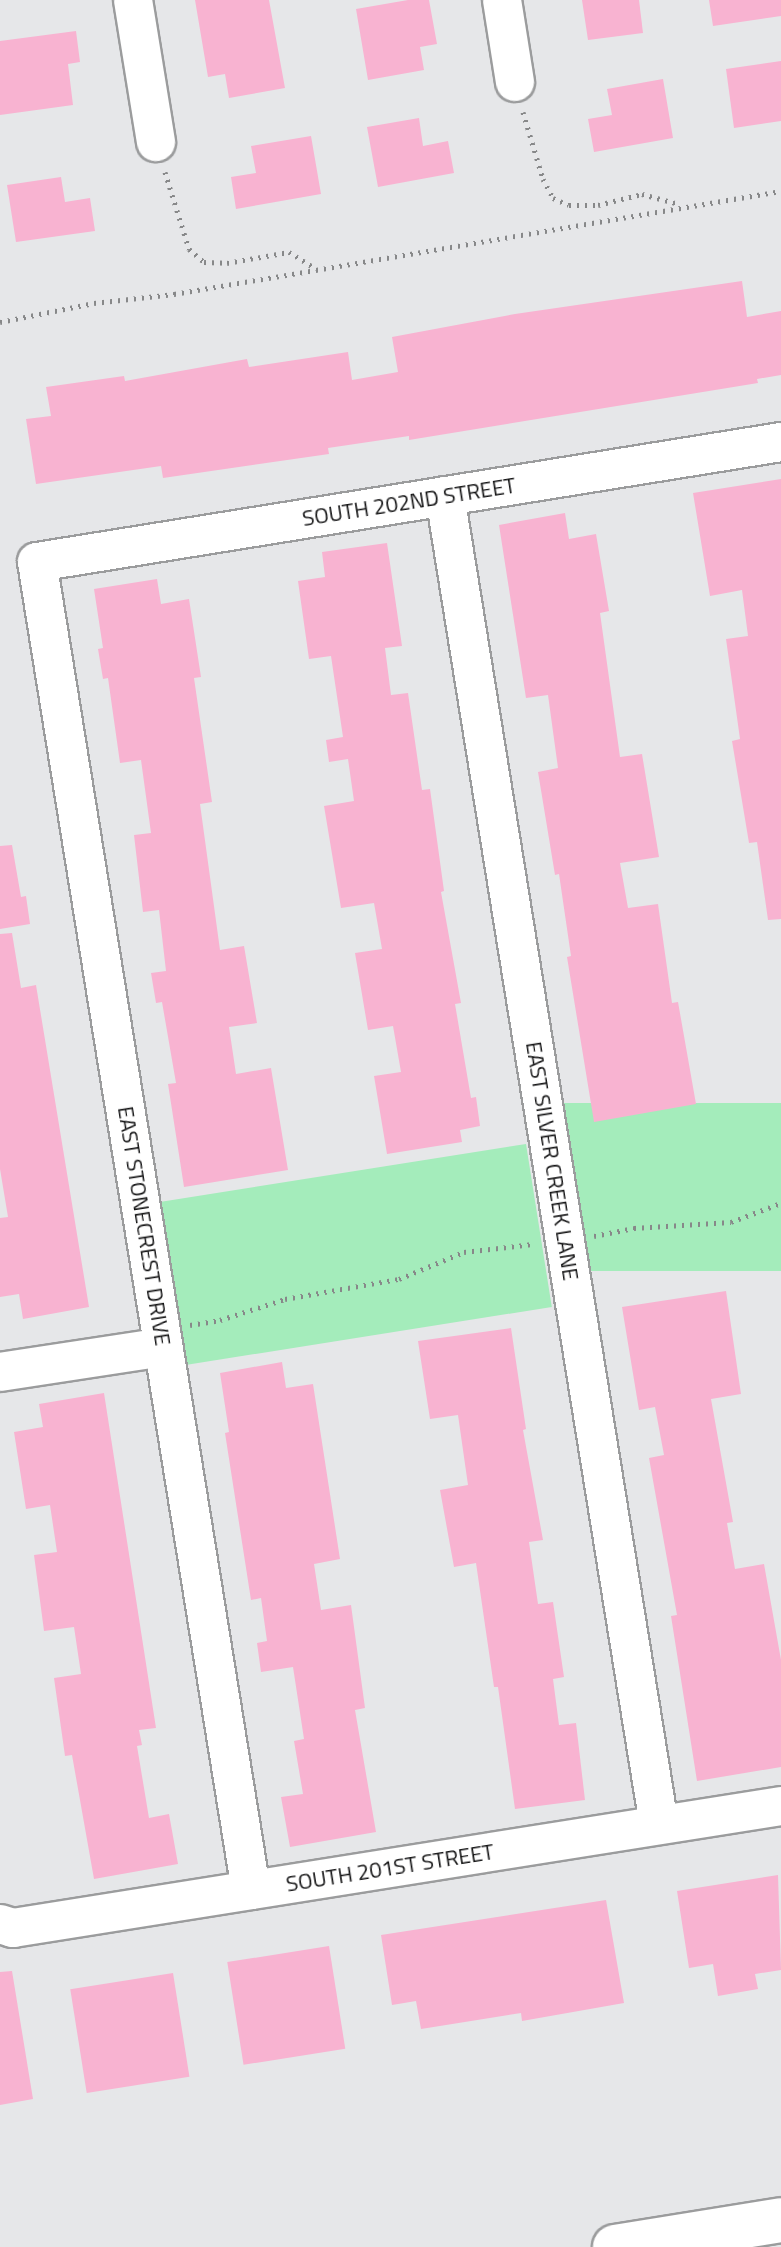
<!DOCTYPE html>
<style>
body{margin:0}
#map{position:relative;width:781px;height:2247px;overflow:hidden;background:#e6e7e9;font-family:"Titillium Web",sans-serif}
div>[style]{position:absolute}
.green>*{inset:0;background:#a4ecbb;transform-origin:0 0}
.building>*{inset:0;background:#f8b3d1;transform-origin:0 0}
.path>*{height:5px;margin-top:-2.5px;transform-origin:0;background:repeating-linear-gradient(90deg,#878889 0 2px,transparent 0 8px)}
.roads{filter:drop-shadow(2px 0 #9b9c9d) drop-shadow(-2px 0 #9b9c9d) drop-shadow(0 2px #9b9c9d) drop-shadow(0 -2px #9b9c9d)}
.minor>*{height:38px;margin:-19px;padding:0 19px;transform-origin:19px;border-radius:19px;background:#fff}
.major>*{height:44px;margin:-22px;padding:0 22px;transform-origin:22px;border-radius:22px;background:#fff}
span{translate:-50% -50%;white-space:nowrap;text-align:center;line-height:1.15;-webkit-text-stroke:8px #fff;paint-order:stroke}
.street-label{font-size:22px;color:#141415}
</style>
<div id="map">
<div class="green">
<div style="left:781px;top:1103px;width:168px;height:220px;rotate:90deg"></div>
<div style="left:526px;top:1144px;width:165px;height:374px;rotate:81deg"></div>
</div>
<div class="building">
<div style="clip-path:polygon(195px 0,269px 0,285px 88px,229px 98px,225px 74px,208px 77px)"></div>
<div style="clip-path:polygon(408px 0,429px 0,437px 44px,420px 47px,424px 70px,368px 80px,356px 9px)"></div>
<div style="clip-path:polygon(582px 0,639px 0,643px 33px,588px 40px)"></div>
<div style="clip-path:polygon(709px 0,781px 0,781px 16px,713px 26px)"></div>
<div style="clip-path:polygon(76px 31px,80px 62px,68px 64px,73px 105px,0 115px,0 41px)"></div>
<div style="clip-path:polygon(781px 61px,781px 121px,734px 128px,726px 69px)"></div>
<div style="clip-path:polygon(663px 79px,673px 138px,594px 152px,588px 119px,612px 115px,607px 89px)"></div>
<div style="clip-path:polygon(419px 118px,423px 146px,448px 141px,454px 173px,378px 187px,367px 127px)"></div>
<div style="clip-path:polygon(311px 136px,321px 194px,236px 209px,231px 177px,256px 173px,251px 146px)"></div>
<div style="clip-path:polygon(61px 177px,65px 202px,90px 198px,95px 231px,16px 242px,7px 185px)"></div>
<div style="clip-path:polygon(742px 281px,747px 317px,781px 311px,781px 375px,757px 379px,758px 383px,409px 440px,409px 436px,328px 448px,329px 454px,163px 478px,161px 466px,36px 484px,26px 419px,51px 416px,46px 387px,124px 376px,125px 381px,247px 359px,249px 367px,348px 352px,352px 380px,398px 372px,392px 337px,515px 314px)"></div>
<div style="clip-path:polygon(781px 479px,781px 919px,768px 920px,757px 842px,749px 843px,732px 741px,740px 739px,726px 639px,748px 636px,742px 590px,710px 596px,693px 493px)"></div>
<div style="clip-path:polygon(565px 513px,569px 539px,596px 534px,609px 611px,600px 613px,620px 757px,642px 754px,659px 857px,620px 863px,628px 908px,658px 904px,672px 1003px,678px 1002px,696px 1104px,594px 1122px,567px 957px,571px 956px,559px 874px,555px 875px,538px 772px,558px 768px,548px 695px,526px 698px,499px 525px)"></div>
<div style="clip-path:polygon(387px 543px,402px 646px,385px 648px,391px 695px,408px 693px,422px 790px,430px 789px,444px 891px,441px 892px,461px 1003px,455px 1004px,471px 1098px,476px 1097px,480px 1126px,460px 1130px,462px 1142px,387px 1154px,374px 1076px,401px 1072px,393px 1026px,368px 1030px,355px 953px,382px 949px,374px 903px,341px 908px,324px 806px,354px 801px,348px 759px,329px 762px,326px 740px,343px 737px,331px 656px,309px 659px,298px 581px,325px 577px,322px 552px)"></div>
<div style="clip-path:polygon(157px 579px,161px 604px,189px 599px,201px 677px,194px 678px,212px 802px,200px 804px,220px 950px,244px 946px,257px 1023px,229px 1027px,236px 1074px,271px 1068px,288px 1170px,184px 1187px,168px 1084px,176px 1083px,162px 1002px,156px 1003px,151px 973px,166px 971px,159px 910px,143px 912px,134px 835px,151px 833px,141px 760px,120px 763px,108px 678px,103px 679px,98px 649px,103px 648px,94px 589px)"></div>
<div style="clip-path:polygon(12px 845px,21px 897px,26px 896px,30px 924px,0 929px,0 846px)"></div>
<div style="clip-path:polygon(12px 933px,21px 988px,36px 985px,89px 1307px,23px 1319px,19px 1294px,0 1297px,0 1218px,8px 1217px,0 1169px,0 934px)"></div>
<div style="clip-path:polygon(726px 1291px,741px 1394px,711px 1399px,733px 1522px,727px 1523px,735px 1569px,764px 1564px,781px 1660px,781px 1767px,697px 1781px,671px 1616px,677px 1615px,649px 1458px,664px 1455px,655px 1407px,639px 1410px,622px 1307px)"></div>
<div style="clip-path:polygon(511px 1328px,526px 1429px,523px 1430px,543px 1540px,529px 1542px,538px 1604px,553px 1602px,564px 1677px,553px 1679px,559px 1725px,576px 1723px,585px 1800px,515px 1809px,498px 1687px,494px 1687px,476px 1563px,454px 1567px,440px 1490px,468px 1485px,458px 1415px,430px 1419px,418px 1341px)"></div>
<div style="clip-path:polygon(282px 1362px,286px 1388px,313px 1384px,340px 1559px,314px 1564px,321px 1610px,351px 1605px,365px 1708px,355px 1710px,376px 1832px,290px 1847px,281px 1797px,303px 1794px,294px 1741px,304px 1739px,293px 1667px,261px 1672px,257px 1643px,267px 1641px,261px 1598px,251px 1600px,225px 1433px,229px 1432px,220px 1373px)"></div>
<div style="clip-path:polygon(104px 1393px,156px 1728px,139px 1730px,142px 1745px,137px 1746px,149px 1818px,169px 1814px,178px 1864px,94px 1879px,72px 1755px,65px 1756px,54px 1678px,81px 1674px,74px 1627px,44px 1631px,34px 1555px,57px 1552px,50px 1505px,26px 1509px,14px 1432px,43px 1427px,39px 1404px)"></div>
<div style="clip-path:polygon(778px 1875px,781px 1970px,755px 1974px,758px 1989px,718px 1996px,713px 1964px,689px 1968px,677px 1891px)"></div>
<div style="clip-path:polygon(606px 1900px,624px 2003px,522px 2021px,521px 2013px,421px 2029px,416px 2001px,392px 2005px,381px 1935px)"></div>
<div style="left:329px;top:1946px;width:104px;height:103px;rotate:81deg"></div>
<div style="clip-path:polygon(12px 1971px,33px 2099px,0 2105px,0 1972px)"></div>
<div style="left:173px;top:1973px;width:105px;height:104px;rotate:81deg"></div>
</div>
<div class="path">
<div style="left:523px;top:112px;width:70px;rotate:73.4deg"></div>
<div style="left:543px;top:179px;width:21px;rotate:62deg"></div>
<div style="left:553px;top:198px;width:17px;rotate:24deg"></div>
<div style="left:569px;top:205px;width:29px"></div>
<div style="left:598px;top:205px;width:45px;rotate:-14deg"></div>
<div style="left:642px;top:194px;width:39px;rotate:15deg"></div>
<div style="left:165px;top:172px;width:81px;rotate:72.7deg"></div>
<div style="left:189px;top:249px;width:20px;rotate:41deg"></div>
<div style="left:204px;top:262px;width:23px;rotate:2deg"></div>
<div style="left:227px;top:263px;width:63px;rotate:-10.1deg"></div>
<div style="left:289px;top:252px;width:32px;rotate:32deg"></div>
<div style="left:0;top:322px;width:96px;rotate:-11.4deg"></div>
<div style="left:94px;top:303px;width:81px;rotate:-6.4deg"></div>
<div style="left:174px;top:294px;width:616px;rotate:-9.63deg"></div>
<div style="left:594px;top:1236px;width:41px;rotate:-11.3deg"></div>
<div style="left:634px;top:1228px;width:97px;rotate:-3.5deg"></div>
<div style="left:731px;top:1222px;width:53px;rotate:-20.8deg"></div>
<div style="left:190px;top:1325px;width:30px;rotate:-9deg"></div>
<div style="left:220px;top:1320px;width:68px;rotate:-17.9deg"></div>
<div style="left:285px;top:1299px;width:116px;rotate:-10deg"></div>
<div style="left:399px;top:1279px;width:70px;rotate:-22.6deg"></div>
<div style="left:464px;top:1252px;width:69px;rotate:-6.6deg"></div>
</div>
<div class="roads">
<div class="minor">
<div style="left:133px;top:0;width:144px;rotate:80.8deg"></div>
<div style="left:502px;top:0;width:83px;rotate:81deg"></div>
<div style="left:445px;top:496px;width:1346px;rotate:80.85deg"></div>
<div style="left:0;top:1372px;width:165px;rotate:-8.7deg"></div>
<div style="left:251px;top:1890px;width:1345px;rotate:-99.15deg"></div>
<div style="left:37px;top:562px;width:754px;rotate:-9.16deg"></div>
<div style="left:0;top:1924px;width:14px;rotate:17deg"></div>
<div style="left:13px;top:1928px;width:778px;rotate:-9.03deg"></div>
</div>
<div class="major">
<div style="left:615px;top:2247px;width:168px;rotate:-9.2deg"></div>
</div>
</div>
<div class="street-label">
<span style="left:409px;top:502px;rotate:-9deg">SOUTH 202ND STREET</span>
<span style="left:552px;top:1161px;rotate:81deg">EAST SILVER CREEK LANE</span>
<span style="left:144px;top:1226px;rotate:81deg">EAST STONECREST DRIVE</span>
<span style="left:390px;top:1868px;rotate:-9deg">SOUTH 201ST STREET</span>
</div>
</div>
